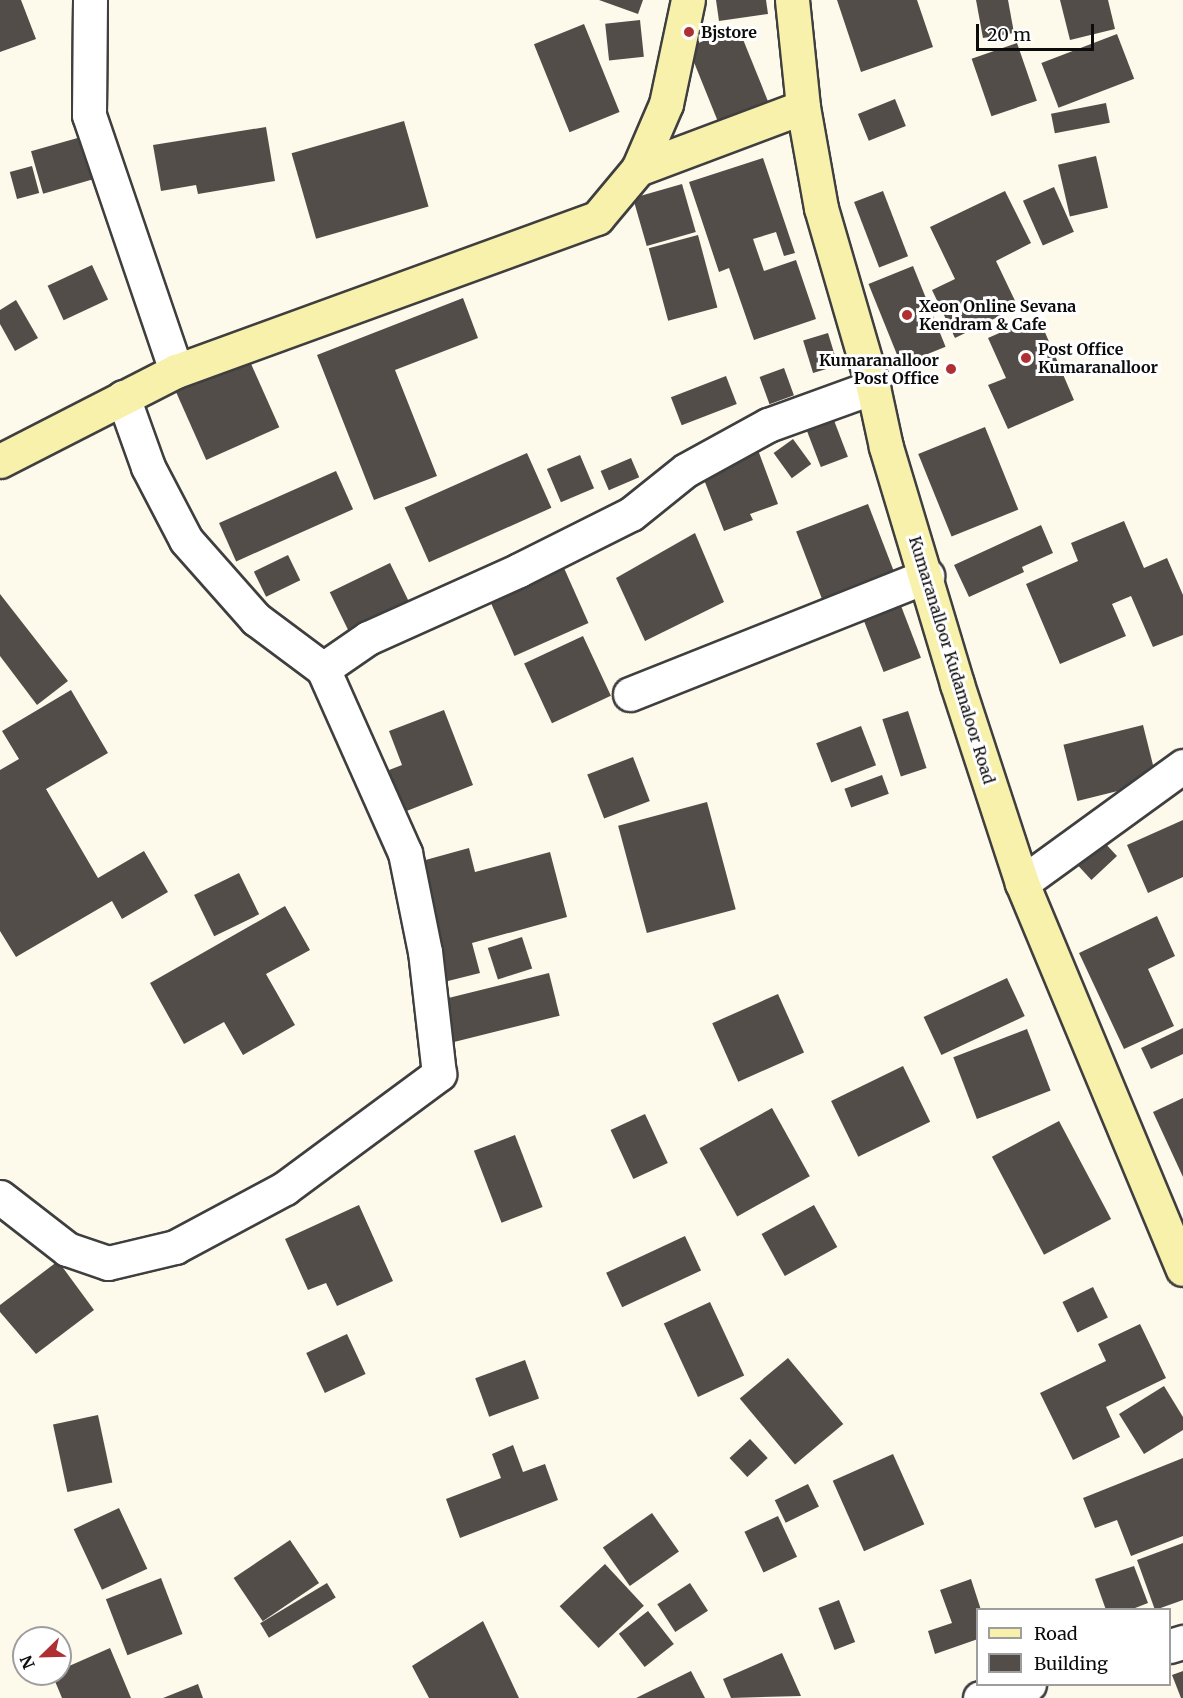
<!DOCTYPE html>
<style>
body{margin:0}
#map{position:relative;width:1183px;height:1698px;overflow:hidden;background:#fdfaec;font-family:Merriweather,serif}
div>[style]{position:absolute}
.building>*{inset:0;background:#534d49;transform-origin:0 0}
.roads{filter:drop-shadow(2px 0 #3f3f3f) drop-shadow(-2px 0 #3f3f3f) drop-shadow(0 2px #3f3f3f) drop-shadow(0 -2px #3f3f3f)}
.street>*{height:33px;margin:-16.5px;padding:0 16.5px;transform-origin:16.5px;border-radius:16.5px;background:#fff}
.secondary>*{height:33px;margin:-16.5px;padding:0 16.5px;transform-origin:16.5px;border-radius:16.5px;background:#f8f1ac}
.dots>*{width:16px;height:16px;translate:-50% -50%;box-sizing:border-box;border:3px solid #fff;border-radius:50%}
span{translate:-50% -50%;white-space:nowrap;text-align:center;line-height:1.15;-webkit-text-stroke:6px #fff;paint-order:stroke}
.poi-label{font-size:16px;color:#0c0c0c;font-weight:700}
.left{translate:0 -50%;text-align:left}
.right{translate:-100% -50%;text-align:right}
.street-label{font-size:16px;color:#0c0c0c}
.legend{position:absolute;left:976px;top:1608px;width:195px;height:78px;box-sizing:border-box;background:#fff;border:2px solid #9e9e9e;margin:0;padding:8px 10px;list-style:none;font-size:18px;color:#0c0c0c}
.legend li{display:flex;align-items:center;gap:12px;height:30px}
.legend b{width:30px;border:2px solid #9e9e9e}
.north{position:absolute;left:12px;top:1626px;width:60px;height:60px;box-sizing:border-box;background:#fff;border:2px solid #9e9e9e;border-radius:50%;rotate:247deg;font-size:16px;font-weight:700;line-height:24px;text-align:center;color:#0c0c0c}
.north::after{content:'';display:block;margin:auto;width:21px;height:27px;background:#af3033;clip-path:polygon(50% 0,100% 100%,50% 72%,0 100%)}
.scale{position:absolute;left:976px;top:24px;width:118px;height:27px;box-sizing:border-box;border:3px solid #0c0c0c;border-top:0;padding-left:8px;font-size:18px;line-height:21px;white-space:nowrap;color:#0c0c0c;-webkit-text-stroke:4px #fff;paint-order:stroke}
</style>
<div id="map">
<div class="building">
<div style="clip-path:polygon(0 0,21px 0,36px 39px,0 52px)"></div>
<div style="clip-path:polygon(599px 0,643px 0,638px 14px)"></div>
<div style="clip-path:polygon(716px 0,766px 0,768px 14px,719px 21px)"></div>
<div style="clip-path:polygon(837px 0,917px 0,933px 47px,861px 72px)"></div>
<div style="clip-path:polygon(976px 0,1008px 0,1014px 33px,983px 38px)"></div>
<div style="clip-path:polygon(1060px 0,1108px 0,1115px 29px,1070px 40px)"></div>
<div style="left:640px;top:20px;width:37px;height:35px;rotate:84deg"></div>
<div style="left:584px;top:24px;width:95px;height:54px;rotate:68deg"></div>
<div style="left:738px;top:27px;width:80px;height:54px;rotate:68deg"></div>
<div style="left:1117px;top:34px;width:48px;height:81px;rotate:69deg"></div>
<div style="left:1017px;top:43px;width:61px;height:48px;rotate:71deg"></div>
<div style="left:895px;top:99px;width:29px;height:40px;rotate:68deg"></div>
<div style="left:1106px;top:103px;width:20px;height:56px;rotate:79deg"></div>
<div style="left:404px;top:121px;width:89px;height:117px;rotate:74deg"></div>
<div style="clip-path:polygon(266px 127px,275px 181px,198px 194px,196px 185px,161px 191px,153px 145px)"></div>
<div style="left:81px;top:137px;width:44px;height:52px;rotate:74deg"></div>
<div style="left:1096px;top:156px;width:53px;height:39px;rotate:77deg"></div>
<div style="clip-path:polygon(763px 158px,795px 253px,784px 256px,776px 232px,753px 239px,764px 271px,796px 260px,816px 319px,754px 340px,729px 268px,719px 272px,689px 182px)"></div>
<div style="left:32px;top:166px;width:28px;height:23px;rotate:75deg"></div>
<div style="left:682px;top:184px;width:50px;height:51px;rotate:74deg"></div>
<div style="left:1054px;top:187px;width:49px;height:34px;rotate:66deg"></div>
<div style="left:883px;top:191px;width:70px;height:31px;rotate:69deg"></div>
<div style="clip-path:polygon(1005px 191px,1031px 243px,996px 261px,1018px 307px,955px 338px,932px 290px,955px 279px,930px 227px)"></div>
<div style="left:698px;top:235px;width:75px;height:51px;rotate:75deg"></div>
<div style="left:92px;top:265px;width:38px;height:49px;rotate:65deg"></div>
<div style="left:913px;top:266px;width:87px;height:48px;rotate:68deg"></div>
<div style="clip-path:polygon(463px 298px,478px 338px,395px 370px,437px 476px,374px 500px,317px 355px)"></div>
<div style="clip-path:polygon(16px 300px,38px 338px,15px 351px,0 324px,0 310px)"></div>
<div style="clip-path:polygon(1038px 316px,1074px 400px,1008px 429px,988px 385px,1006px 378px,988px 338px)"></div>
<div style="left:828px;top:333px;width:34px;height:26px;rotate:73deg"></div>
<div style="left:248px;top:357px;width:77px;height:80px;rotate:66deg"></div>
<div style="left:784px;top:368px;width:29px;height:26px;rotate:70deg"></div>
<div style="left:726px;top:376px;width:30px;height:59px;rotate:69deg"></div>
<div style="left:830px;top:410px;width:50px;height:29px;rotate:69deg"></div>
<div style="left:985px;top:427px;width:89px;height:72px;rotate:68deg"></div>
<div style="left:793px;top:439px;width:31px;height:24px;rotate:54deg"></div>
<div style="clip-path:polygon(758px 450px,778px 504px,750px 514px,753px 520px,724px 531px,701px 472px)"></div>
<div style="left:527px;top:453px;width:60px;height:134px;rotate:66deg"></div>
<div style="left:580px;top:455px;width:36px;height:36px;rotate:67deg"></div>
<div style="left:631px;top:458px;width:21px;height:33px;rotate:67deg"></div>
<div style="left:336px;top:471px;width:42px;height:128px;rotate:66deg"></div>
<div style="left:868px;top:504px;width:79px;height:77px;rotate:69deg"></div>
<div style="clip-path:polygon(1124px 521px,1144px 568px,1167px 558px,1183px 595px,1183px 635px,1153px 647px,1131px 596px,1112px 604px,1126px 636px,1060px 664px,1026px 584px,1078px 561px,1071px 543px)"></div>
<div style="clip-path:polygon(1041px 525px,1053px 553px,1022px 567px,1024px 572px,969px 597px,954px 565px)"></div>
<div style="clip-path:polygon(695px 533px,724px 602px,645px 641px,616px 578px)"></div>
<div style="left:288px;top:555px;width:28px;height:38px;rotate:64deg"></div>
<div style="left:560px;top:559px;width:70px;height:81px;rotate:66deg"></div>
<div style="left:390px;top:563px;width:46px;height:67px;rotate:64deg"></div>
<div style="clip-path:polygon(0 594px,68px 681px,37px 705px,0 656px)"></div>
<div style="left:898px;top:598px;width:64px;height:40px;rotate:69deg"></div>
<div style="left:583px;top:636px;width:66px;height:65px;rotate:65deg"></div>
<div style="clip-path:polygon(71px 690px,108px 753px,46px 789px,98px 878px,144px 851px,168px 892px,122px 919px,112px 901px,16px 957px,0 931px,0 770px,19px 759px,2px 731px)"></div>
<div style="clip-path:polygon(444px 710px,473px 785px,404px 812px,389px 770px,402px 765px,389px 731px)"></div>
<div style="left:908px;top:711px;width:60px;height:27px;rotate:72deg"></div>
<div style="left:1143px;top:725px;width:58px;height:82px;rotate:76deg"></div>
<div style="left:861px;top:726px;width:42px;height:48px;rotate:69deg"></div>
<div style="left:633px;top:757px;width:47px;height:49px;rotate:69deg"></div>
<div style="left:882px;top:775px;width:20px;height:40px;rotate:70deg"></div>
<div style="left:707px;top:802px;width:111px;height:92px;rotate:75deg"></div>
<div style="clip-path:polygon(1183px 820px,1183px 877px,1148px 893px,1127px 845px)"></div>
<div style="left:1102px;top:840px;width:22px;height:35px;rotate:47deg"></div>
<div style="clip-path:polygon(469px 848px,475px 872px,550px 852px,567px 917px,472px 943px,480px 973px,444px 982px,411px 864px)"></div>
<div style="left:239px;top:873px;width:46px;height:50px;rotate:64deg"></div>
<div style="clip-path:polygon(285px 906px,310px 950px,266px 974px,295px 1025px,243px 1055px,224px 1022px,184px 1044px,150px 983px)"></div>
<div style="clip-path:polygon(1157px 916px,1175px 956px,1148px 969px,1174px 1026px,1124px 1049px,1079px 953px)"></div>
<div style="left:522px;top:937px;width:33px;height:36px;rotate:72deg"></div>
<div style="left:549px;top:973px;width:44px;height:112px;rotate:76deg"></div>
<div style="left:1007px;top:978px;width:42px;height:92px;rotate:65deg"></div>
<div style="left:778px;top:994px;width:64px;height:72px;rotate:66deg"></div>
<div style="clip-path:polygon(1183px 1028px,1183px 1054px,1151px 1069px,1141px 1048px)"></div>
<div style="left:1027px;top:1029px;width:66px;height:79px;rotate:69deg"></div>
<div style="left:903px;top:1066px;width:62px;height:80px;rotate:64deg"></div>
<div style="clip-path:polygon(1183px 1098px,1183px 1177px,1153px 1112px)"></div>
<div style="left:772px;top:1108px;width:78px;height:83px;rotate:61deg"></div>
<div style="left:645px;top:1114px;width:54px;height:38px;rotate:65deg"></div>
<div style="left:1059px;top:1121px;width:111px;height:76px;rotate:62deg"></div>
<div style="left:515px;top:1135px;width:77px;height:44px;rotate:69deg"></div>
<div style="clip-path:polygon(359px 1205px,393px 1281px,337px 1306px,326px 1283px,308px 1290px,285px 1239px)"></div>
<div style="left:814px;top:1205px;width:48px;height:60px;rotate:61deg"></div>
<div style="left:685px;top:1236px;width:38px;height:87px;rotate:65deg"></div>
<div style="clip-path:polygon(58px 1261px,94px 1310px,36px 1354px,0 1312px,0 1305px)"></div>
<div style="left:1093px;top:1287px;width:34px;height:34px;rotate:64deg"></div>
<div style="left:710px;top:1302px;width:81px;height:51px;rotate:65deg"></div>
<div style="clip-path:polygon(1140px 1324px,1166px 1378px,1106px 1407px,1120px 1437px,1073px 1460px,1040px 1393px,1106px 1361px,1098px 1344px)"></div>
<div style="left:347px;top:1334px;width:44px;height:45px;rotate:65deg"></div>
<div style="left:788px;top:1358px;width:86px;height:63px;rotate:50deg"></div>
<div style="left:525px;top:1360px;width:41px;height:53px;rotate:70deg"></div>
<div style="clip-path:polygon(1164px 1386px,1183px 1417px,1183px 1430px,1144px 1454px,1119px 1414px)"></div>
<div style="left:98px;top:1415px;width:69px;height:46px;rotate:78deg"></div>
<div style="left:750px;top:1439px;width:26px;height:28px;rotate:47deg"></div>
<div style="clip-path:polygon(513px 1445px,523px 1472px,545px 1464px,558px 1500px,460px 1538px,446px 1499px,501px 1478px,492px 1454px)"></div>
<div style="left:893px;top:1454px;width:77px;height:66px;rotate:66deg"></div>
<div style="clip-path:polygon(1183px 1458px,1183px 1536px,1131px 1556px,1117px 1520px,1095px 1528px,1083px 1498px)"></div>
<div style="left:808px;top:1484px;width:25px;height:37px;rotate:64deg"></div>
<div style="left:119px;top:1508px;width:67px;height:50px;rotate:65deg"></div>
<div style="left:652px;top:1513px;width:47px;height:60px;rotate:55deg"></div>
<div style="left:778px;top:1516px;width:45px;height:37px;rotate:65deg"></div>
<div style="left:290px;top:1540px;width:52px;height:68px;rotate:56deg"></div>
<div style="clip-path:polygon(1183px 1543px,1183px 1600px,1155px 1610px,1137px 1560px)"></div>
<div style="left:605px;top:1564px;width:57px;height:62px;rotate:47deg"></div>
<div style="clip-path:polygon(1134px 1566px,1148px 1603px,1130px 1610px,1106px 1610px,1095px 1579px)"></div>
<div style="left:161px;top:1578px;width:60px;height:59px;rotate:69deg"></div>
<div style="clip-path:polygon(971px 1579px,981px 1610px,978px 1610px,978px 1639px,935px 1654px,928px 1631px,952px 1623px,940px 1590px)"></div>
<div style="left:327px;top:1583px;width:17px;height:78px;rotate:59deg"></div>
<div style="left:690px;top:1583px;width:33px;height:39px;rotate:57deg"></div>
<div style="left:839px;top:1600px;width:45px;height:22px;rotate:69deg"></div>
<div style="left:648px;top:1611px;width:42px;height:37px;rotate:52deg"></div>
<div style="clip-path:polygon(483px 1621px,519px 1698px,429px 1698px,412px 1666px)"></div>
<div style="clip-path:polygon(110px 1648px,131px 1698px,62px 1698px,52px 1674px,60px 1674px,60px 1670px)"></div>
<div style="clip-path:polygon(782px 1653px,801px 1696px,731px 1698px,723px 1679px)"></div>
<div style="clip-path:polygon(691px 1671px,705px 1698px,636px 1698px)"></div>
<div style="clip-path:polygon(1183px 1671px,1183px 1698px,1181px 1698px,1172px 1675px)"></div>
<div style="clip-path:polygon(198px 1684px,203px 1698px,163px 1698px)"></div>
</div>
<div class="roads">
<div class="street">
<div style="left:90px;top:0;width:115px;rotate:90.5deg"></div>
<div style="left:89px;top:115px;width:270px;rotate:71.2deg"></div>
<div style="left:123px;top:397px;width:74px;rotate:70.3deg"></div>
<div style="left:148px;top:467px;width:82px;rotate:62.5deg"></div>
<div style="left:186px;top:540px;width:106px;rotate:48.5deg"></div>
<div style="left:256px;top:619px;width:84px;rotate:36.7deg"></div>
<div style="left:323px;top:669px;width:55px;rotate:-34.6deg"></div>
<div style="left:368px;top:638px;width:166px;rotate:-24.2deg"></div>
<div style="left:519px;top:570px;width:125px;rotate:-26.6deg"></div>
<div style="left:631px;top:514px;width:70px;rotate:-38.7deg"></div>
<div style="left:686px;top:470px;width:94px;rotate:-28.8deg"></div>
<div style="left:768px;top:425px;width:112px;rotate:-19.9deg"></div>
<div style="left:630px;top:694px;width:320px;rotate:-21.7deg"></div>
<div style="left:1022px;top:883px;width:199px;rotate:-36deg"></div>
<div style="left:0;top:1197px;width:85px;rotate:37.8deg"></div>
<div style="left:67px;top:1249px;width:43px;rotate:18.9deg"></div>
<div style="left:108px;top:1263px;width:69px;rotate:-13.4deg"></div>
<div style="left:175px;top:1247px;width:125px;rotate:-28.2deg"></div>
<div style="left:285px;top:1188px;width:192px;rotate:-36.5deg"></div>
<div style="left:439px;top:1074px;width:123px;rotate:-96.5deg"></div>
<div style="left:425px;top:952px;width:101px;rotate:-101.4deg"></div>
<div style="left:405px;top:853px;width:201px;rotate:-114deg"></div>
<div style="left:1170px;top:1646px;width:14px;rotate:-17deg"></div>
<div style="left:980px;top:1698px;width:51px;rotate:-15.9deg"></div>
</div>
<div class="secondary">
<div style="left:792px;top:0;width:108px;rotate:84.1deg"></div>
<div style="left:803px;top:107px;width:103px;rotate:79.9deg"></div>
<div style="left:821px;top:208px;width:186px;rotate:73.8deg"></div>
<div style="left:873px;top:387px;width:61px;rotate:77.8deg"></div>
<div style="left:886px;top:447px;width:247px;rotate:73.3deg"></div>
<div style="left:957px;top:684px;width:209px;rotate:71.9deg"></div>
<div style="left:1022px;top:883px;width:418px;rotate:67.4deg"></div>
<div style="left:638px;top:169px;width:176px;rotate:-20.6deg"></div>
<div style="left:0;top:461px;width:198px;rotate:-27.1deg"></div>
<div style="left:176px;top:371px;width:448px;rotate:-20deg"></div>
<div style="left:597px;top:218px;width:64px;rotate:-50.1deg"></div>
<div style="left:638px;top:169px;width:71px;rotate:-66.7deg"></div>
<div style="left:666px;top:104px;width:106px;rotate:-78.1deg"></div>
</div>
</div>
<div class="dots">
<div style="left:689px;top:32px;background:#af3033"></div>
<div style="left:907px;top:315px;background:#af3033"></div>
<div style="left:1026px;top:358px;background:#af3033"></div>
<div style="left:951px;top:369px;background:#af3033"></div>
</div>
<div class="poi-label">
<span class="left" style="left:701px;top:32px">Bjstore</span>
<span class="left" style="left:919px;top:315px">Xeon Online Sevana<br>Kendram &amp; Cafe</span>
<span class="left" style="left:1038px;top:358px">Post Office<br>Kumaranalloor</span>
<span class="right" style="left:939px;top:369px">Kumaranalloor<br>Post Office</span>
</div>
<div class="street-label">
<span style="left:952px;top:660px;rotate:73deg">Kumaranalloor Kudamaloor Road</span>
</div>
<ul class="legend">
<li><b style="height:8px;background:#f8f1ac"></b>Road</li>
<li><b style="height:16px;background:#534d49"></b>Building</li>
</ul>
<div class="north">N</div>
<div class="scale">20 m</div>
</div>
